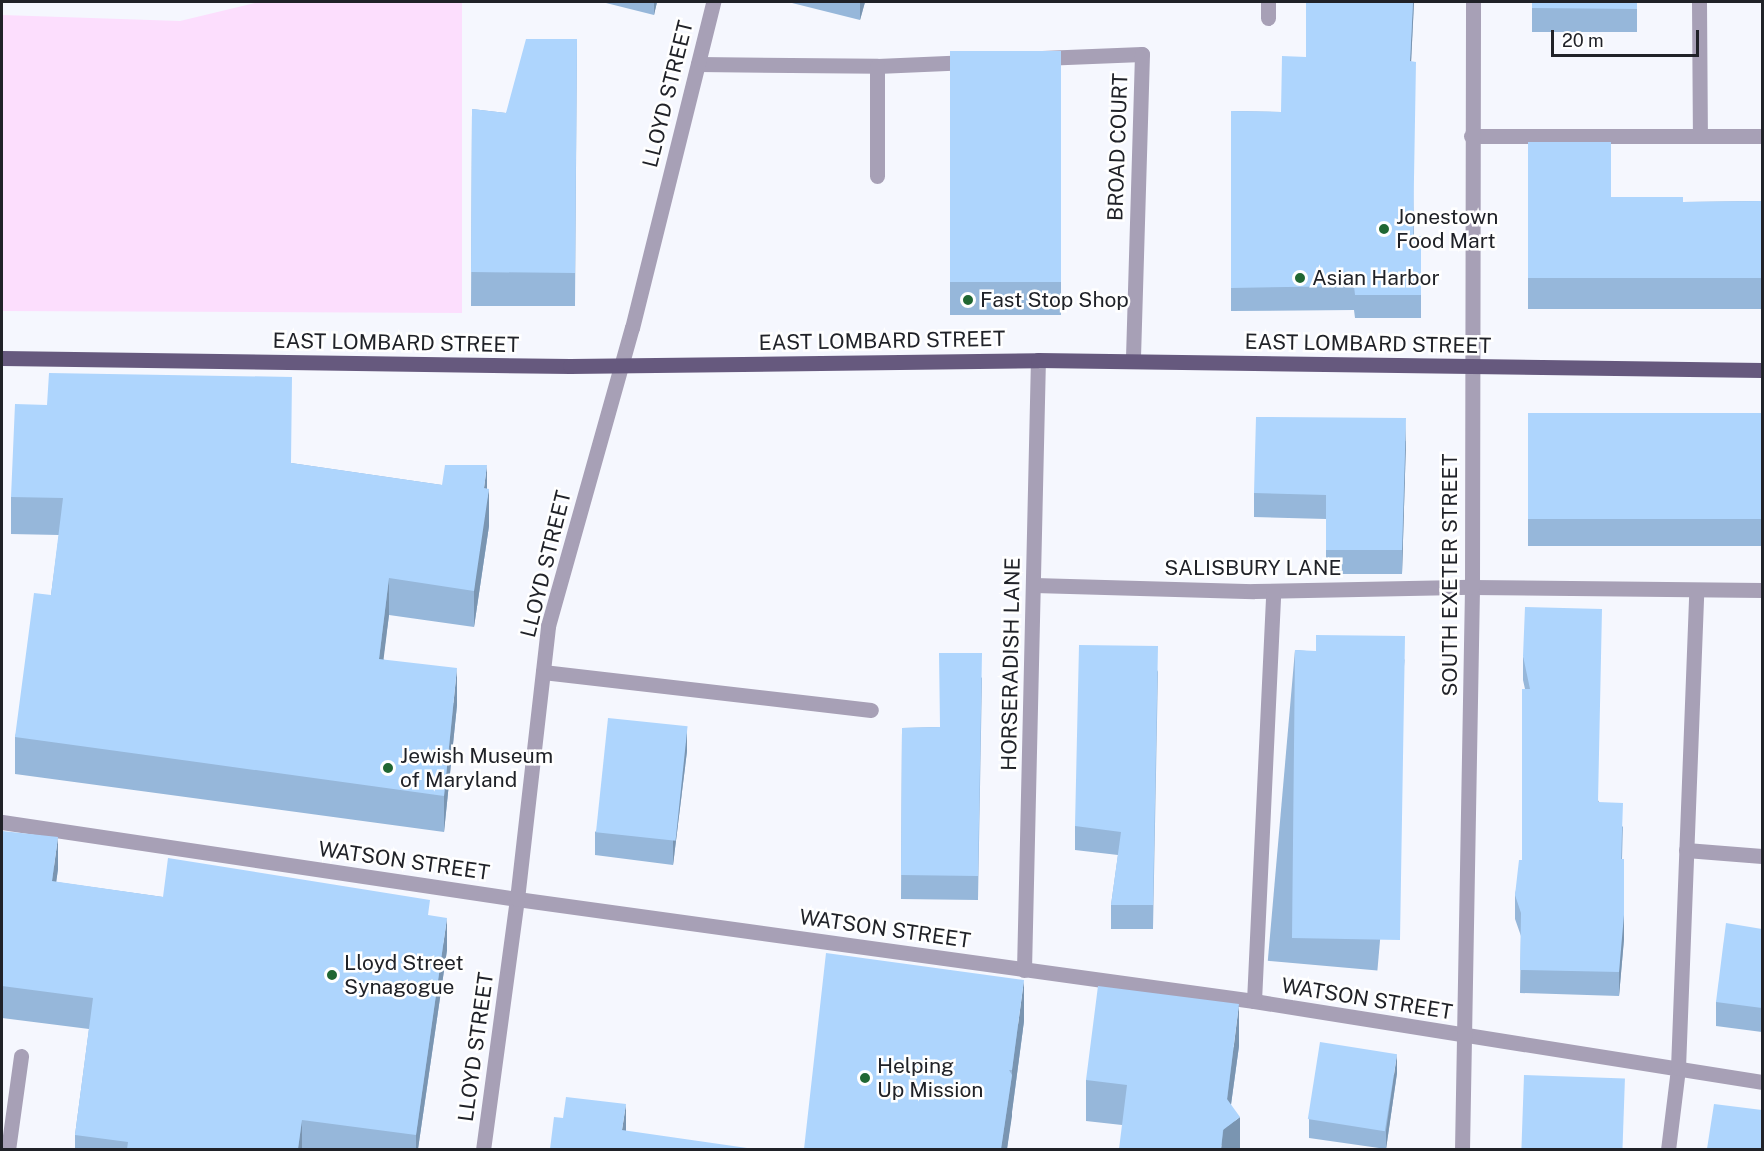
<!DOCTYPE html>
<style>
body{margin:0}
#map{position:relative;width:1764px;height:1151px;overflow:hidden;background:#f5f7fe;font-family:"Public Sans",sans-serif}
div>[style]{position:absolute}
.green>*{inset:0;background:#fcdefd}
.minor>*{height:15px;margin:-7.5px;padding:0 7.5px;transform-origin:7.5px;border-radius:7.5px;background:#a7a0b6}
.major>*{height:15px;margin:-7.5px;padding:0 7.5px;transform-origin:7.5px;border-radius:7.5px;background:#66597e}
.wall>*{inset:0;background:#96b7da;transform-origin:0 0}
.shaded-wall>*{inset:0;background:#7a95b1}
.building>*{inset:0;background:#aed5fd;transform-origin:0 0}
.dots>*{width:16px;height:16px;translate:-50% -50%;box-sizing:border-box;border:3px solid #fff;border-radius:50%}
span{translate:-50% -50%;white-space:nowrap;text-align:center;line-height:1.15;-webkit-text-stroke:5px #fff;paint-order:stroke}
.street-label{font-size:21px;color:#202228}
.poi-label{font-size:21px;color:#202228}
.left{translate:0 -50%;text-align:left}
.frame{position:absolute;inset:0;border:3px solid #202228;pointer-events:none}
.scale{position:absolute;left:1551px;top:30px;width:148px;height:27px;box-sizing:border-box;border:3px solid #202228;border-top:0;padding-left:8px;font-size:18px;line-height:21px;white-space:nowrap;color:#202228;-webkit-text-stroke:4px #fff;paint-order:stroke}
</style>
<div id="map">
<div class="green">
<div style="clip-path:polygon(259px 2px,462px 2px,462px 313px,2px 311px,2px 15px,180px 21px)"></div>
</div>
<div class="minor">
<div style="left:1268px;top:2px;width:16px;rotate:90deg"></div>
<div style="left:1699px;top:2px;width:131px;rotate:89.6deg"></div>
<div style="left:1042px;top:58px;width:100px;rotate:-2.3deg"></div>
<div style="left:1142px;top:54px;width:307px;rotate:91.7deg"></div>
<div style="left:698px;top:64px;width:179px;rotate:0.6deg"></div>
<div style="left:877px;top:66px;width:93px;rotate:-2.5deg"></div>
<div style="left:877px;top:66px;width:110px;rotate:90deg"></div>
<div style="left:1471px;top:136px;width:291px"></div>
<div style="left:1034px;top:585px;width:220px;rotate:1.6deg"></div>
<div style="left:1254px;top:591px;width:218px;rotate:-1.1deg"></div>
<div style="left:1472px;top:587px;width:290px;rotate:0.6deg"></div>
<div style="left:543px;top:672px;width:330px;rotate:6.6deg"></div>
<div style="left:2px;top:822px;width:521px;rotate:8.5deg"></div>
<div style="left:517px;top:899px;width:744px;rotate:7.88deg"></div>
<div style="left:1254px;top:1001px;width:514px;rotate:9.06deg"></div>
<div style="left:1686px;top:850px;width:76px;rotate:4.5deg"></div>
<div style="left:1024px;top:970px;width:610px;rotate:-88.69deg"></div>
<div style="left:1254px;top:1001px;width:410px;rotate:-87.3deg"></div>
<div style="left:8px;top:1150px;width:95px;rotate:-82.1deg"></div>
<div style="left:483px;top:1150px;width:253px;rotate:-82.3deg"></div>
<div style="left:517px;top:899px;width:275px;rotate:-83.5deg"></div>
<div style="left:548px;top:626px;width:310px;rotate:-74.3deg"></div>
<div style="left:632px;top:328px;width:336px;rotate:-76deg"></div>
<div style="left:1462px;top:1150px;width:563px;rotate:-88.98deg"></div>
<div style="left:1472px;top:587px;width:585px;rotate:-89.9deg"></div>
<div style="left:1668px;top:1150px;width:83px;rotate:-83deg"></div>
<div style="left:1678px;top:1068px;width:478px;rotate:-87.8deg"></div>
</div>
<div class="major">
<div style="left:2px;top:358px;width:568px;rotate:0.81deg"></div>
<div style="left:570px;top:366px;width:468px;rotate:-0.7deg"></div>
<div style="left:1038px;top:360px;width:724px;rotate:0.79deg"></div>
</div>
<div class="wall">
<div style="clip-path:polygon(602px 2px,657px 2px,654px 15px)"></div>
<div style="clip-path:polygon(788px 2px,865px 2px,860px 20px)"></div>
<div style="clip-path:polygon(1306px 2px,1414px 2px,1411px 61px,1414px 236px,1421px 236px,1421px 318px,1355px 318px,1354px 310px,1231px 311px,1231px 111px,1281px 112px,1306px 57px)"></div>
<div style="left:1532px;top:2px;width:105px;height:30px"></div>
<div style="clip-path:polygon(577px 39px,575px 306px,471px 306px,472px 109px,506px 113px)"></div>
<div style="left:1061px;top:51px;width:264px;height:111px;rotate:90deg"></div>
<div style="clip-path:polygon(1528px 142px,1611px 197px,1683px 202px,1762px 201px,1762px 309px,1528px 309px)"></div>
<div style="left:1528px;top:413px;width:234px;height:133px"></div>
<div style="clip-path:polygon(1406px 441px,1402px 574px,1326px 574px,1326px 519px,1254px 517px,1254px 493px)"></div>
<div style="clip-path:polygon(291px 463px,442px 485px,487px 489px,489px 526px,474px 627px,389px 615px,383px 659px,457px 705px,444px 832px,15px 774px,15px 737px,51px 595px,59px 535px,11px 534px,11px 497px)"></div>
<div style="left:1295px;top:650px;width:110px;height:312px;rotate:5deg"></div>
<div style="clip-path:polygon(1523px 656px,1599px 802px,1623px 827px,1622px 859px,1624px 939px,1619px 996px,1520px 993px,1521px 936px,1515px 919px,1515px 895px,1522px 860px,1525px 689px,1523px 680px)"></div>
<div style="clip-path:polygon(1158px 670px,1153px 929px,1111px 929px,1111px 905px,1118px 855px,1075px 850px,1075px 826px)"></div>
<div style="clip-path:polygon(982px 677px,978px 900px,901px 899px,902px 728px,940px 727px)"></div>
<div style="clip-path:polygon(687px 751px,673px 865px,595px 855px,595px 832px)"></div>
<div style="clip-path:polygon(2px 831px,58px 869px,56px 882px,163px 897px,430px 916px,447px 950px,418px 1149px,75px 1149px,75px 1135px,89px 1029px,2px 1018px)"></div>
<div style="clip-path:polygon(1762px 929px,1762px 1032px,1716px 1026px,1716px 1002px)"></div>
<div style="clip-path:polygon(1024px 1021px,1007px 1149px,804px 1149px)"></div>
<div style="clip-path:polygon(1239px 1046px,1231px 1105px,1240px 1149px,1122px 1125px,1086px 1121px,1086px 1080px)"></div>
<div style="clip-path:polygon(1397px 1073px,1386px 1149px,1309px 1138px,1309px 1119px)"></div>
</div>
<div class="shaded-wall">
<div style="clip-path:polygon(654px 2px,657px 2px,654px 15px)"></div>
<div style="clip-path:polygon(860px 2px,865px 2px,860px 20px)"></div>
<div style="clip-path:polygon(1413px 2px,1414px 2px,1410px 85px,1410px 61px)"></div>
<div style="clip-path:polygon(1406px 418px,1406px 441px,1402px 574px,1402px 550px)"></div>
<div style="clip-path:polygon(487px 465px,487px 499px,489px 489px,489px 526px,474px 627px,474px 591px,484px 488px)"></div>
<div style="clip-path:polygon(389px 578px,389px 615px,379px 696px,379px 659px)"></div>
<div style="clip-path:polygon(457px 668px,457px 705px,444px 832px,444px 796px)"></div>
<div style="clip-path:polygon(687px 727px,687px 751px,673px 865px,673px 841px)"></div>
<div style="clip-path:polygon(58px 837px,58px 869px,52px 913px,52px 881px)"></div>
<div style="clip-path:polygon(1624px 859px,1624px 939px,1619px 996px,1619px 972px)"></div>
<div style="clip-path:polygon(447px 918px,447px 950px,418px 1149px,416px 1149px,416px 1135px)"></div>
<div style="clip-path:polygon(1024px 980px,1024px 1021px,1012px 1112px,1012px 1070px)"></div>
<div style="clip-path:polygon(1239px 1004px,1239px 1046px,1228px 1126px,1240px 1117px,1240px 1149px,1221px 1149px)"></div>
<div style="clip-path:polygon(1397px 1054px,1397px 1073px,1386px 1149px,1386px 1131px)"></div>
<div style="clip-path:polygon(1012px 1075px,1012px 1116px,1007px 1149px,1001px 1149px)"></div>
<div style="clip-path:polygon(626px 1104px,626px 1145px,622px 1130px)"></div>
<div style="clip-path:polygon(302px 1120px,302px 1149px,298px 1149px)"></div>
</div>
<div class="building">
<div style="clip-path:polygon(1306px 2px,1413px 2px,1410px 61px,1416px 62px,1413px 236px,1421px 236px,1421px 295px,1355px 295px,1354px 286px,1231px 288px,1231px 111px,1281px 112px,1282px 56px,1306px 57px)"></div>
<div style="clip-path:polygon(1532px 2px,1637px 2px,1637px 9px,1532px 8px)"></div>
<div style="clip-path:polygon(526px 39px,577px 39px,575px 273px,471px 272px,472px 109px,506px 113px)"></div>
<div style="left:1061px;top:51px;width:231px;height:111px;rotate:90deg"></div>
<div style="clip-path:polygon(1528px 142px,1611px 142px,1611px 197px,1683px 197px,1683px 202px,1762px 201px,1762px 278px,1528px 278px)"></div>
<div style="clip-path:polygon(49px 373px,292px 377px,291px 463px,442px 485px,445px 465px,487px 465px,484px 488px,489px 489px,474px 591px,389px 578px,379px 659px,457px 668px,444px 796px,15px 737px,34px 593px,51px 595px,63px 498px,11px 497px,15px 404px,47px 405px)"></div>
<div style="left:1528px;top:413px;width:234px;height:106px"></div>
<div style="clip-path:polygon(1256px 417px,1406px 418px,1402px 550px,1326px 550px,1326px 495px,1254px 493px)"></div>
<div style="clip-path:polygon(1525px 607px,1602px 609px,1598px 802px,1623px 803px,1621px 859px,1624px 859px,1624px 915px,1619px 972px,1520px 970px,1521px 913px,1515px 895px,1519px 860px,1522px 860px,1522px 689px,1530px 689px,1523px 656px)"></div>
<div style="clip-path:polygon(1316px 635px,1405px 636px,1400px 940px,1292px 938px,1295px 650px,1316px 651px)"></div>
<div style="clip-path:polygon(1079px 645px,1158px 646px,1153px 905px,1111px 905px,1121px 832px,1075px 826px)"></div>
<div style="clip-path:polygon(939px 653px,982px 653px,978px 876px,901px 875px,902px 728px,940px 727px)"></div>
<div style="left:608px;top:718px;width:80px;height:115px;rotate:6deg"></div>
<div style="clip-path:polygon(2px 831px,58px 837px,52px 881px,163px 897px,168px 858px,430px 900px,428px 915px,447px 918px,416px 1135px,302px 1120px,298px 1149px,127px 1149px,128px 1142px,75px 1135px,93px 998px,2px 986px)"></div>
<div style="clip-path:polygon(1726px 923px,1762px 929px,1762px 1008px,1716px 1002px)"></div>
<div style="clip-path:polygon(826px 953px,1024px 980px,1012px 1070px,1009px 1070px,1012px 1075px,1001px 1149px,804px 1149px)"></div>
<div style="clip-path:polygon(1098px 986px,1239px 1004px,1227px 1099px,1240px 1117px,1223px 1130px,1221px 1149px,1119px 1149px,1127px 1085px,1086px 1080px)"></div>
<div style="left:1320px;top:1042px;width:78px;height:78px;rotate:9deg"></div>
<div style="left:1524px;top:1075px;width:101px;height:74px;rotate:2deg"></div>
<div style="clip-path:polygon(566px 1097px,626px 1104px,622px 1130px,754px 1149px,550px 1149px,554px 1117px,563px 1118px)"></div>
<div style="clip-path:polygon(1714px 1104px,1762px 1110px,1762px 1149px,1707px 1149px)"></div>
</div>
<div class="dots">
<div style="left:1384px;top:229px;background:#206733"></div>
<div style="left:1300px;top:278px;background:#206733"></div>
<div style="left:968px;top:300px;background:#206733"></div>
<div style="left:388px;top:768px;background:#206733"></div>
<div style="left:332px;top:975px;background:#206733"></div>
<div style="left:865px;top:1078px;background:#206733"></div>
</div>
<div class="street-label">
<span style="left:668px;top:94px;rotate:-76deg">LLOYD STREET</span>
<span style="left:1118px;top:147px;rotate:-88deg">BROAD COURT</span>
<span style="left:882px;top:341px;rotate:-1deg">EAST LOMBARD STREET</span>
<span style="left:396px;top:343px;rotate:1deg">EAST LOMBARD STREET</span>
<span style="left:1368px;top:344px;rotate:1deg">EAST LOMBARD STREET</span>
<span style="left:546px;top:564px;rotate:-76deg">LLOYD STREET</span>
<span style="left:1253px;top:568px">SALISBURY LANE</span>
<span style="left:1450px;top:575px;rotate:-90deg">SOUTH EXETER STREET</span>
<span style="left:1011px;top:664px;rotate:-89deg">HORSERADISH LANE</span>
<span style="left:404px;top:861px;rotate:8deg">WATSON STREET</span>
<span style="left:885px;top:929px;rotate:8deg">WATSON STREET</span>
<span style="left:1367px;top:999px;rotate:9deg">WATSON STREET</span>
<span style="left:476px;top:1047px;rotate:-82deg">LLOYD STREET</span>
</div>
<div class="poi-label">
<span class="left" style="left:1396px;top:229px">Jonestown<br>Food Mart</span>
<span class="left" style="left:1312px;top:278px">Asian Harbor</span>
<span class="left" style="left:980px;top:300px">Fast Stop Shop</span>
<span class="left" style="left:400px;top:768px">Jewish Museum<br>of Maryland</span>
<span class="left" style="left:344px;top:975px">Lloyd Street<br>Synagogue</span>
<span class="left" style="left:877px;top:1078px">Helping<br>Up Mission</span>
</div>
<div class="frame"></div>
<div class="scale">20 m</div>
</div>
